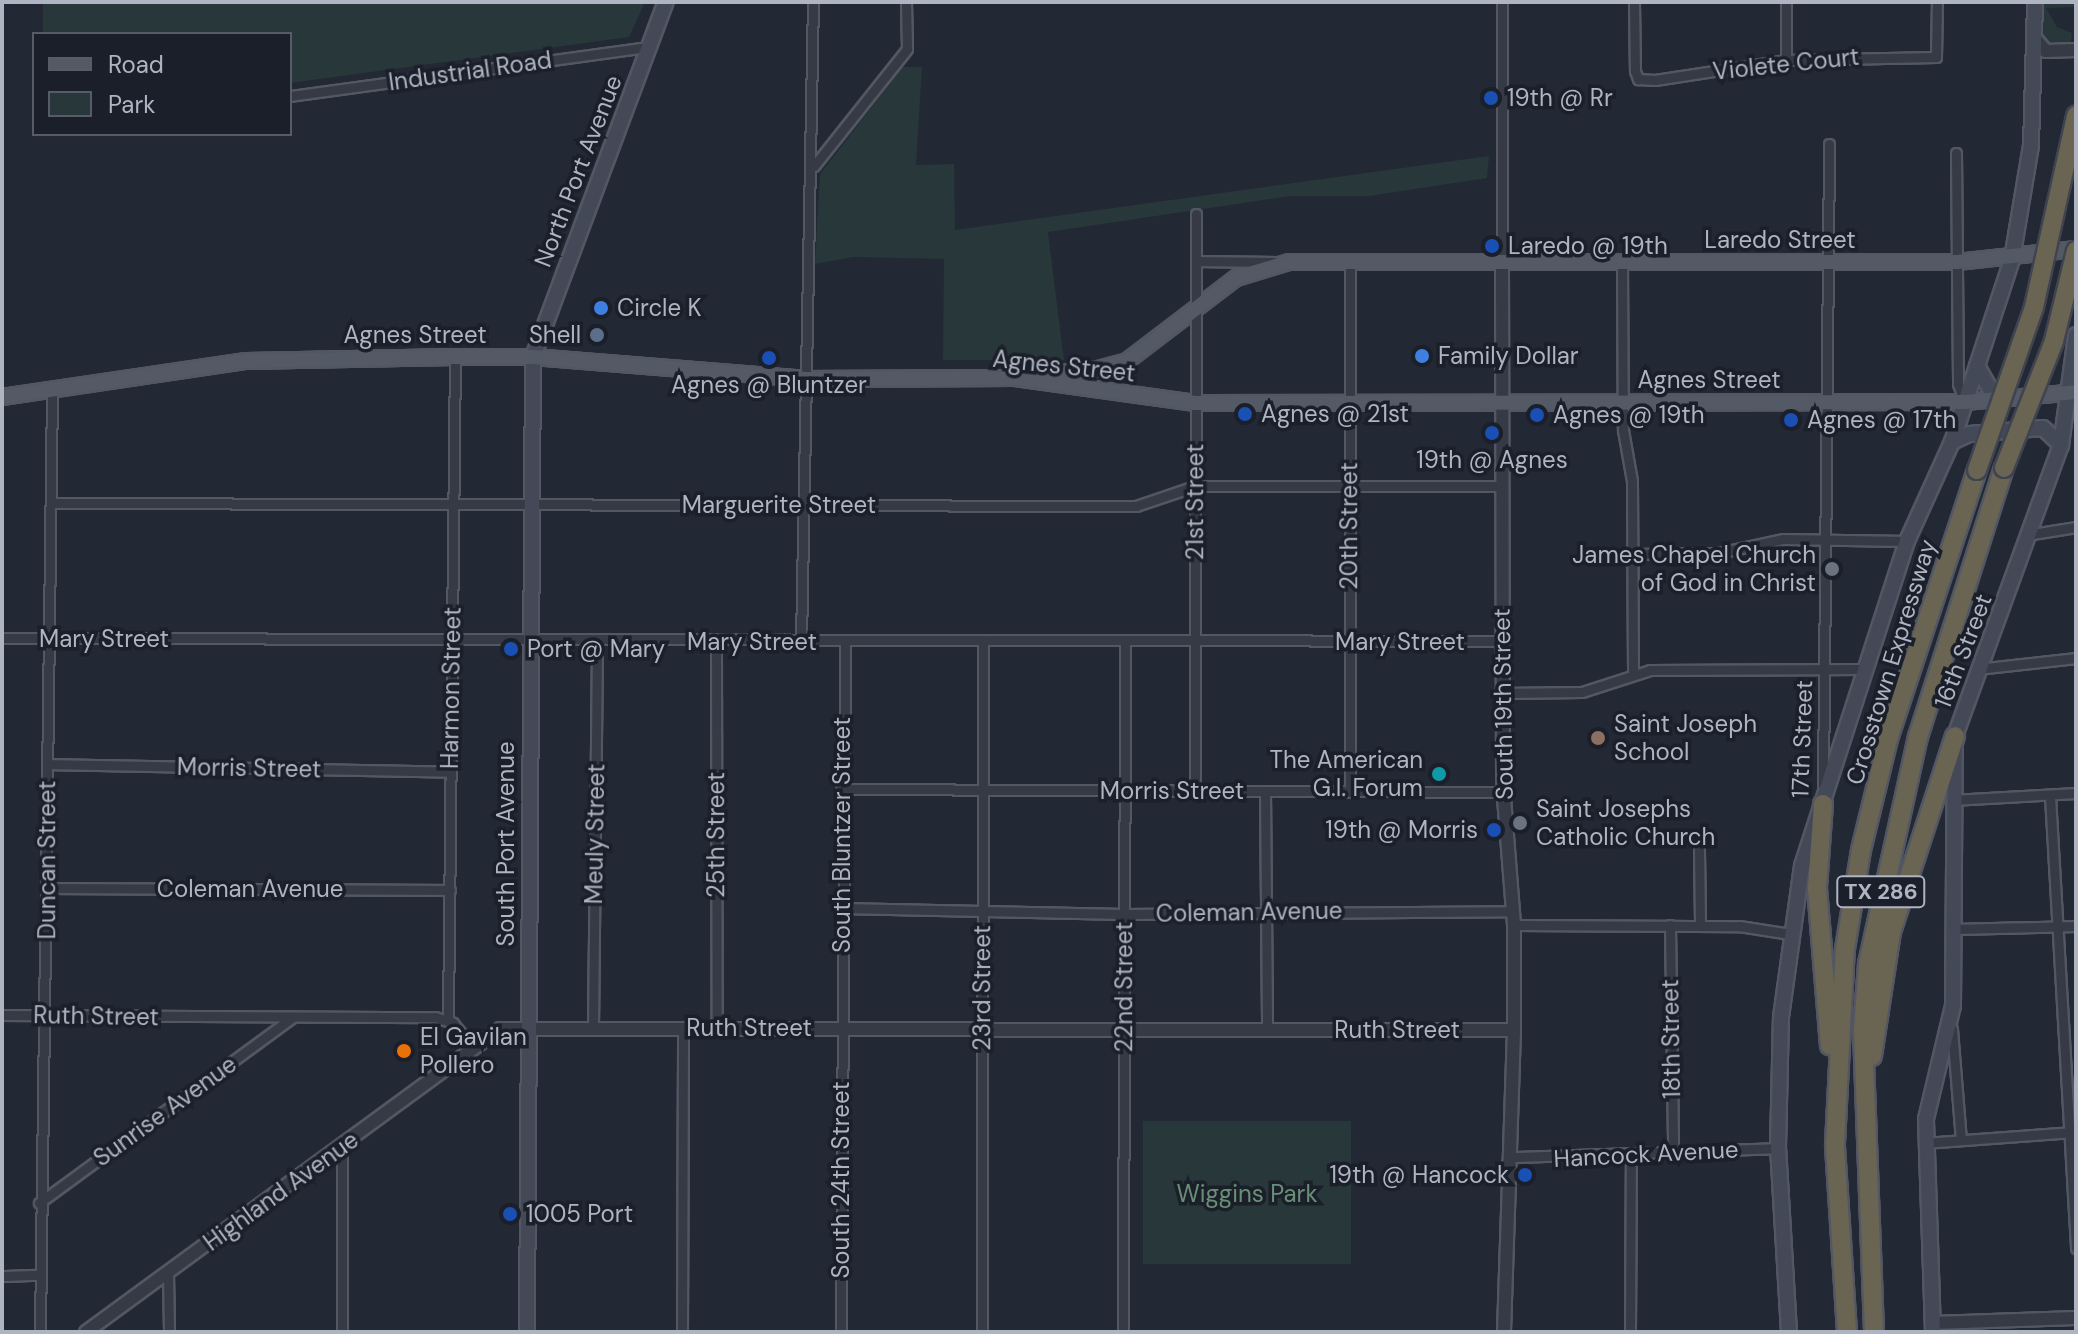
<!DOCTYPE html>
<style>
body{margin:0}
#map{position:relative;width:2078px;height:1334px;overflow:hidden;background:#222834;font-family:"DM Sans",sans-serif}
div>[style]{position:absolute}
.green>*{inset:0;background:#283739;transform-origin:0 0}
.roads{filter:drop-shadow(2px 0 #525763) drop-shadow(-2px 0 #525763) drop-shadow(0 2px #525763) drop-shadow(0 -2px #525763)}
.minor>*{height:9px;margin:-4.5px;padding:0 4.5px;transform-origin:4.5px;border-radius:4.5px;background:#353a45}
.tertiary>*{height:12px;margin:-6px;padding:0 6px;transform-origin:6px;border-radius:6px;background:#353a45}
.secondary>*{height:14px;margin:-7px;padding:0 7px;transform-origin:7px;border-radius:7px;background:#444958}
.primary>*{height:14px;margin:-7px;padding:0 7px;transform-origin:7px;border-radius:7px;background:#535965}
.motorway>*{height:18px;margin:-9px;padding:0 9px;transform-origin:9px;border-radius:9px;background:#6a6453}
.bridges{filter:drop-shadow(2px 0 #404450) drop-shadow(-2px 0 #404450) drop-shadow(0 2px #404450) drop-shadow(0 -2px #404450)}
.motorway-bridge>*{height:18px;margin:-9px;padding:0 9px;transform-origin:9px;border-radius:9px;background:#6a6453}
.dots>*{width:22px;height:22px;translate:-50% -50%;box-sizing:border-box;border:4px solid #1b1f2a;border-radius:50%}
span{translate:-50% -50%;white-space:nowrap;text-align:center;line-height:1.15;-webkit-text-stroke:7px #1b1f2a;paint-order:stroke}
.shield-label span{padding:2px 6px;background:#1b1f2a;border:2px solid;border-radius:6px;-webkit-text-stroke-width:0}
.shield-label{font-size:22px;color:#afb4c2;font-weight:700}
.street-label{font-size:24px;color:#afb4c2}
.poi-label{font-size:24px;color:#afb4c2}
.left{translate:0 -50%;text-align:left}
.right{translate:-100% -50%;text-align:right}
.park-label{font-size:24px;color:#6a8f77}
.frame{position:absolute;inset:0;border:4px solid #afb4c2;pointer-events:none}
.legend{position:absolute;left:32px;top:32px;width:260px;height:104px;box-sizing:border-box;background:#1b1f2a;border:2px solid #565b67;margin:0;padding:10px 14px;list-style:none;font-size:24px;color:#afb4c2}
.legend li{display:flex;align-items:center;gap:16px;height:40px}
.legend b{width:40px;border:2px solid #565b67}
</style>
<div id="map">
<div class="green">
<div style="clip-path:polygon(43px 2px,645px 2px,629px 37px,290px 83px,290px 34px,43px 34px)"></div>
<div style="clip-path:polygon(2040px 2px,2076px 2px,2076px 7px,2046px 8px,2057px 27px,2072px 33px,2070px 45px,2048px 44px,2040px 36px)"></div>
<div style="clip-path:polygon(903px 67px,922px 67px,916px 165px,954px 164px,955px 230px,1489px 156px,1487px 178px,1369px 196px,1291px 196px,1048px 232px,1064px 360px,943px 360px,944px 259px,853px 257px,815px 264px,820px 174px)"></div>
<div style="left:1351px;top:1121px;width:143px;height:208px;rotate:90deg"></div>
</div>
<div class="roads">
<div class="minor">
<div style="left:1634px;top:2px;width:69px;rotate:89.2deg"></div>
<div style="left:1635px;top:71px;width:9px;rotate:69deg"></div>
<div style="left:1638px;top:79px;width:17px;rotate:3deg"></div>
<div style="left:1655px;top:80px;width:133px;rotate:-8.7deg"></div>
<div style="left:1786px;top:60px;width:150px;rotate:-1.1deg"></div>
<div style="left:1936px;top:57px;width:55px;rotate:-89deg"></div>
<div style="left:1786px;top:2px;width:58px;rotate:90deg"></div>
<div style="left:290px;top:96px;width:363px;rotate:-7.8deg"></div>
<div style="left:1956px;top:153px;width:231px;rotate:89.5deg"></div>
<div style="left:1958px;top:384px;width:17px;rotate:69deg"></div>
<div style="left:814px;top:166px;width:149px;rotate:-51.5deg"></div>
<div style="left:907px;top:49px;width:47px;rotate:-91.2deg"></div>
<div style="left:1196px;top:261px;width:78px;rotate:0.7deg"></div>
<div style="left:1502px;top:262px;width:260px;rotate:-90deg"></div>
<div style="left:1622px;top:262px;width:168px;rotate:89.7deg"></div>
<div style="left:1623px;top:430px;width:52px;rotate:80deg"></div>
<div style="left:1632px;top:481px;width:192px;rotate:89.7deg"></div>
<div style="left:51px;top:503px;width:1085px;rotate:0.16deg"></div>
<div style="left:1136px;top:506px;width:62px;rotate:-18.7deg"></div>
<div style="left:1195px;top:486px;width:307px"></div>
<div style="left:2032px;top:534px;width:45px;rotate:-9deg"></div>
<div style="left:1633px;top:554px;width:85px;rotate:-0.7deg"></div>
<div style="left:1718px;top:553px;width:66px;rotate:-12.2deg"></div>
<div style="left:1783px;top:539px;width:124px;rotate:0.9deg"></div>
<div style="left:2px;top:638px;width:1499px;rotate:0.11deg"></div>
<div style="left:716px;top:642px;width:386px;rotate:89.9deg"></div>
<div style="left:801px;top:642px;width:640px;rotate:-88.93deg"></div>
<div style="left:1977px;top:669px;width:100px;rotate:-6.3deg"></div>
<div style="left:1501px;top:693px;width:81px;rotate:-0.7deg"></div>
<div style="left:1582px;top:692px;width:71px;rotate:-17.9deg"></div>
<div style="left:1650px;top:670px;width:214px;rotate:-0.3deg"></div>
<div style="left:48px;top:764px;width:402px;rotate:1.1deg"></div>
<div style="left:1823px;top:785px;width:641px;rotate:-89.46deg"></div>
<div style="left:841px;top:789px;width:662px;rotate:0.26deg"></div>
<div style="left:1195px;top:791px;width:577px;rotate:-89.9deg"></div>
<div style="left:1265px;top:791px;width:239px;rotate:89.5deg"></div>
<div style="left:1350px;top:792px;width:531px;rotate:-90deg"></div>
<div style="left:2050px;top:796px;width:453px;rotate:86.7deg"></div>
<div style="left:1952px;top:800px;width:124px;rotate:-3.2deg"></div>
<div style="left:1699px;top:850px;width:76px;rotate:89.2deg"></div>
<div style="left:49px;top:888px;width:401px;rotate:0.3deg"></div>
<div style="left:842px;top:908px;width:282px;rotate:1.2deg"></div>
<div style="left:1124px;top:914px;width:389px;rotate:-0.4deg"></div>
<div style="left:1514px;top:925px;width:225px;rotate:0.3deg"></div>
<div style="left:1739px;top:926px;width:52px;rotate:8.9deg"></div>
<div style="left:1670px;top:925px;width:228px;rotate:89.2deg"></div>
<div style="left:1954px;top:929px;width:122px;rotate:-1.4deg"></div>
<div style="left:2px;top:1015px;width:433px;rotate:0.3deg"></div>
<div style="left:435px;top:1017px;width:19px;rotate:18deg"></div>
<div style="left:453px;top:1023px;width:32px;rotate:51deg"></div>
<div style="left:448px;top:1020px;width:663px;rotate:-89.4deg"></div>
<div style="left:593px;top:1028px;width:388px;rotate:-89.4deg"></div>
<div style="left:1952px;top:1029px;width:111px;rotate:85.4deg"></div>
<div style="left:1925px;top:1143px;width:151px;rotate:-4.2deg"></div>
<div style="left:342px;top:1148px;width:184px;rotate:90deg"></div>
<div style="left:1513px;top:1157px;width:265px;rotate:-1.9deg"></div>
<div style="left:39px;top:1203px;width:313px;rotate:-36.2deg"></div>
<div style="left:168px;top:1273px;width:59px;rotate:89deg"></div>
<div style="left:2px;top:1276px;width:38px;rotate:-2deg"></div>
<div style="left:40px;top:1332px;width:943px;rotate:-89.27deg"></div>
<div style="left:682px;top:1332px;width:304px;rotate:-89.8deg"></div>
<div style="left:841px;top:1332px;width:690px;rotate:-89.67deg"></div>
<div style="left:982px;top:1332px;width:689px;rotate:-89.92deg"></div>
<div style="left:1123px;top:1332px;width:689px;rotate:-89.83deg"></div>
<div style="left:1630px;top:1332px;width:177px;rotate:-89.7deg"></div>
</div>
<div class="tertiary">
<div style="left:2035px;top:38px;width:17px;rotate:50deg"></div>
<div style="left:2046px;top:51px;width:30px;rotate:-2deg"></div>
<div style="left:1502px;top:262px;width:523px;rotate:89.89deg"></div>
<div style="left:1503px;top:785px;width:140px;rotate:85.5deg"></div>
<div style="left:1514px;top:925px;width:105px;rotate:90deg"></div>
<div style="left:1514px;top:1030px;width:302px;rotate:91.9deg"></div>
<div style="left:1933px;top:1323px;width:143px;rotate:-2deg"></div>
<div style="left:86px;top:1332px;width:513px;rotate:-36.2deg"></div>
<div style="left:500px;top:1029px;width:1014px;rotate:0.06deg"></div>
</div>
<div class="secondary">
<div style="left:1977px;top:366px;width:38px;rotate:60deg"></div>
<div style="left:1952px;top:442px;width:19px;rotate:-25deg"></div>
<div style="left:1969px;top:434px;width:74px;rotate:-4.6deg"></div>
<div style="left:2043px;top:428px;width:25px;rotate:43deg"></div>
<div style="left:527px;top:1332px;width:975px;rotate:-89.65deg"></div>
<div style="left:533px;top:357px;width:379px;rotate:-69.5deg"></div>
<div style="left:1789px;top:1332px;width:184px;rotate:-93.4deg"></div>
<div style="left:1778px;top:1148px;width:131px;rotate:-88.7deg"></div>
<div style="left:1781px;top:1017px;width:152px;rotate:-82.1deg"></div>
<div style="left:1802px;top:866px;width:342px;rotate:-72.1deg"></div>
<div style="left:1907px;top:541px;width:109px;rotate:-65.6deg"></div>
<div style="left:1952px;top:442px;width:193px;rotate:-71.8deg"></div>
<div style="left:2012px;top:259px;width:115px;rotate:-80.5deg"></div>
<div style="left:2031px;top:146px;width:144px;rotate:-88.4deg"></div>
<div style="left:1933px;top:1332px;width:213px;rotate:-91.9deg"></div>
<div style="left:1926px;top:1119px;width:116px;rotate:-76.6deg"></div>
<div style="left:1953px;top:1006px;width:270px;rotate:-89.6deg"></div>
<div style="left:1955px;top:736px;width:310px;rotate:-70deg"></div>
<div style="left:2061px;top:445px;width:111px;rotate:-82.2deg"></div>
</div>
<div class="primary">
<div style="left:1027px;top:376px;width:71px;rotate:-5.6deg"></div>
<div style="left:1098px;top:369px;width:30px;rotate:-15deg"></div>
<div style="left:1127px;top:361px;width:137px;rotate:-37.3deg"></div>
<div style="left:1236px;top:278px;width:55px;rotate:-16.8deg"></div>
<div style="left:1289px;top:262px;width:668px"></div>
<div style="left:1957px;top:262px;width:120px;rotate:-6.2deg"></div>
<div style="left:2px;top:397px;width:247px;rotate:-8.4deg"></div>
<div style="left:246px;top:361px;width:209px;rotate:-1.1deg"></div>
<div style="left:455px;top:357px;width:78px"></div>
<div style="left:533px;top:357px;width:272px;rotate:4.6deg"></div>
<div style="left:804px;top:379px;width:211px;rotate:-0.3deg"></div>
<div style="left:1015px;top:378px;width:182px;rotate:7.9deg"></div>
<div style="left:1195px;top:403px;width:770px;rotate:-0.07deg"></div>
<div style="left:1965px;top:402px;width:111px;rotate:-5.1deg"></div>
</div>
<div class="motorway">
<div style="left:1823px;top:804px;width:84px;rotate:94.1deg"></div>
<div style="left:1817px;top:888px;width:158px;rotate:85.3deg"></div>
<div style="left:1872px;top:1056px;width:125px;rotate:-81.3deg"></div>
<div style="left:1891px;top:932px;width:206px;rotate:-71.9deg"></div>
<div style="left:1847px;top:1332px;width:188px;rotate:-93.7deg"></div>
<div style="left:1835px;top:1144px;width:195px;rotate:-87.1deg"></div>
<div style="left:1845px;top:949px;width:100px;rotate:-80.8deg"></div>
<div style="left:1861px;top:850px;width:114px;rotate:-76.3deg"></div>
<div style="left:1888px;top:739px;width:283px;rotate:-71.7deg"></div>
<div style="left:1874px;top:1332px;width:304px;rotate:-92.1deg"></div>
<div style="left:1863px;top:1028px;width:64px;rotate:-85.5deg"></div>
<div style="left:1868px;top:964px;width:232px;rotate:-77.6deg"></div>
<div style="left:1918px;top:737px;width:282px;rotate:-72.3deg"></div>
</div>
</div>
<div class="bridges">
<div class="motorway-bridge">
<div style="left:2004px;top:468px;width:136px;rotate:-68.5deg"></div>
<div style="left:2054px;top:341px;width:93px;rotate:-76.3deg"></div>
<div style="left:1977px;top:470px;width:173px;rotate:-70.7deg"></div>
<div style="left:2034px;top:307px;width:196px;rotate:-77.6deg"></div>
</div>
</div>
<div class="dots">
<div style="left:1491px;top:98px;background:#1a4fb4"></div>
<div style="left:1492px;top:246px;background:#1a4fb4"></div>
<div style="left:601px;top:308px;background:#3f7fe0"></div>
<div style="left:597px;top:335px;background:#5c6f8a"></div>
<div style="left:1422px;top:356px;background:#3f7fe0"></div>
<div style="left:769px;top:358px;background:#1a4fb4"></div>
<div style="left:1245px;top:414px;background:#1a4fb4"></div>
<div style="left:1537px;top:415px;background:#1a4fb4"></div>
<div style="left:1791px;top:420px;background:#1a4fb4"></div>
<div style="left:1492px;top:433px;background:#1a4fb4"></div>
<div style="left:1832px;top:569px;background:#6b7280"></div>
<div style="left:511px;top:649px;background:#1a4fb4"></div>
<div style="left:1598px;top:738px;background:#8d6e63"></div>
<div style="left:1439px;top:774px;background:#0f9aa8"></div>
<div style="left:1520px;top:823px;background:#6b7280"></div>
<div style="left:1494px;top:830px;background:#1a4fb4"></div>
<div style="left:404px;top:1051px;background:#e8710a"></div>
<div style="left:1525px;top:1175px;background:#1a4fb4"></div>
<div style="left:510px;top:1214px;background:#1a4fb4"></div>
</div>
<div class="shield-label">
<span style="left:1881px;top:892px">TX 286</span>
</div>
<div class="street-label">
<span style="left:1786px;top:64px;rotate:-6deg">Violete Court</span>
<span style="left:470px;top:71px;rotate:-8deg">Industrial Road</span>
<span style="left:578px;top:171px;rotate:-69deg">North Port Avenue</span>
<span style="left:1780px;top:240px">Laredo Street</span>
<span style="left:415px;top:335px">Agnes Street</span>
<span style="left:1064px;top:366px;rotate:6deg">Agnes Street</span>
<span style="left:1709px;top:380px">Agnes Street</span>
<span style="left:1195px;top:502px;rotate:-90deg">21st Street</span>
<span style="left:779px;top:505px">Marguerite Street</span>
<span style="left:1349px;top:526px;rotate:-90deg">20th Street</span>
<span style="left:104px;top:639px">Mary Street</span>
<span style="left:752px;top:642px">Mary Street</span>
<span style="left:1400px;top:642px">Mary Street</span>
<span style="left:1963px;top:651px;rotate:-69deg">16th Street</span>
<span style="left:1891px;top:662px;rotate:-73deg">Crosstown Expressway</span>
<span style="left:451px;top:688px;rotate:-89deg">Harmon Street</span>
<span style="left:1503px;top:704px;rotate:-91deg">South 19th Street</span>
<span style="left:1802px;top:739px;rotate:-88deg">17th Street</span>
<span style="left:249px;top:768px;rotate:1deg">Morris Street</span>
<span style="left:1172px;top:791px">Morris Street</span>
<span style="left:595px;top:834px;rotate:-89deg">Meuly Street</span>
<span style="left:716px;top:835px;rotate:-90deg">25th Street</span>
<span style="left:842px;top:835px;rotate:-90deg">South Bluntzer Street</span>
<span style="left:506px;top:844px;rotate:-90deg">South Port Avenue</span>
<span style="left:47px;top:860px;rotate:-90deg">Duncan Street</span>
<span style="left:250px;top:889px">Coleman Avenue</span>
<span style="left:1249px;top:912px;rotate:-1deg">Coleman Avenue</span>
<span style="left:1124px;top:987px;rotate:-90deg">22nd Street</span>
<span style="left:982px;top:988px;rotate:-90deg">23rd Street</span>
<span style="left:96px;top:1016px;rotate:1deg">Ruth Street</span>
<span style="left:749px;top:1028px">Ruth Street</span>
<span style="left:1397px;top:1030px">Ruth Street</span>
<span style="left:1671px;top:1039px;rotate:-91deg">18th Street</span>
<span style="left:165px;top:1111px;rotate:-36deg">Sunrise Avenue</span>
<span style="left:1646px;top:1154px;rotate:-3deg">Hancock Avenue</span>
<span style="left:841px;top:1180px;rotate:-90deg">South 24th Street</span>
<span style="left:281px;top:1191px;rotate:-36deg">Highland Avenue</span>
</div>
<div class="poi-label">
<span class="left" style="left:1507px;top:98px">19th @ Rr</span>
<span class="left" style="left:1508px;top:246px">Laredo @ 19th</span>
<span class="left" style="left:617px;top:308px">Circle K</span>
<span class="right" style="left:581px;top:335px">Shell</span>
<span class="left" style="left:1438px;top:356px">Family Dollar</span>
<span style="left:769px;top:385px">Agnes @ Bluntzer</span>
<span class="left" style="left:1261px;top:414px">Agnes @ 21st</span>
<span class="left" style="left:1553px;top:415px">Agnes @ 19th</span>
<span class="left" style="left:1807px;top:420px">Agnes @ 17th</span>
<span style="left:1492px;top:460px">19th @ Agnes</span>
<span class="right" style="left:1816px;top:569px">James Chapel Church<br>of God in Christ</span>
<span class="left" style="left:527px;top:649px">Port @ Mary</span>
<span class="left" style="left:1614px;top:738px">Saint Joseph<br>School</span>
<span class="right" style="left:1423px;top:774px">The American<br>G.I. Forum</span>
<span class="left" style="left:1536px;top:823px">Saint Josephs<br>Catholic Church</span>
<span class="right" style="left:1478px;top:830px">19th @ Morris</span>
<span class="left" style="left:420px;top:1051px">El Gavilan<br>Pollero</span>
<span class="right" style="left:1509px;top:1175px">19th @ Hancock</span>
<span class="left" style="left:526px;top:1214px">1005 Port</span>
</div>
<div class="park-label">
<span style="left:1247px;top:1194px">Wiggins Park</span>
</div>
<div class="frame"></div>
<ul class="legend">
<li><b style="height:10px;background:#535965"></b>Road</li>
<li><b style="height:22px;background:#283739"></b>Park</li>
</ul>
</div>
